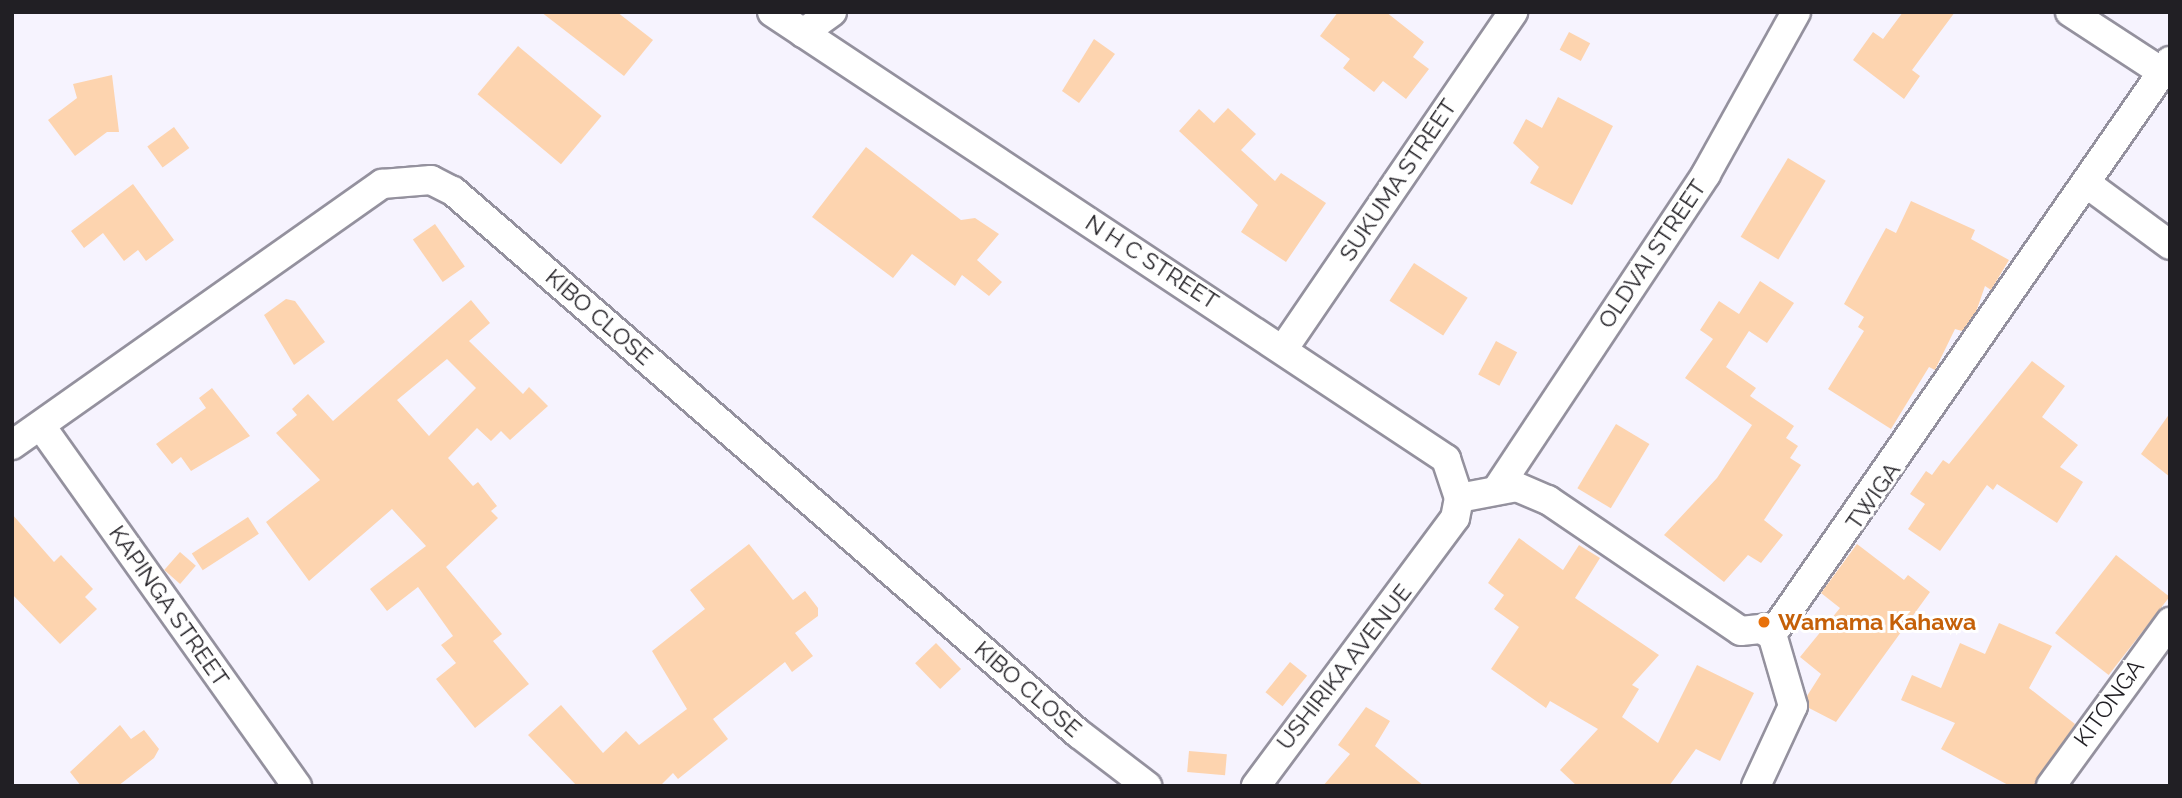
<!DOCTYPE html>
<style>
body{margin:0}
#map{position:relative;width:2182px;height:798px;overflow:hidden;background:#f6f3fe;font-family:Raleway,sans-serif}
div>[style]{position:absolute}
.building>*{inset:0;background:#fdd4af;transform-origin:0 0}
.roads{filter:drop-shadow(2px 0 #94919e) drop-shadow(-2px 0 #94919e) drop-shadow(0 2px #94919e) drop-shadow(0 -2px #94919e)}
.minor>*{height:28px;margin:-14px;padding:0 14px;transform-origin:14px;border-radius:14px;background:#fff}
.dots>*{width:19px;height:19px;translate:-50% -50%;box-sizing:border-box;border:4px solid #fff;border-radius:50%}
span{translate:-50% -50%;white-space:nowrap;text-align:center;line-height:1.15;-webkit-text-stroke:6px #fff;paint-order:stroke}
.street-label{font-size:23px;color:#211f24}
.food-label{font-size:23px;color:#c56008;font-weight:700}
.left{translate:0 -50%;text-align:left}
.frame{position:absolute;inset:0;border:14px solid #211f24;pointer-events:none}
</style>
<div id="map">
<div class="building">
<div style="clip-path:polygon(541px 12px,617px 12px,653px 40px,624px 76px)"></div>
<div style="clip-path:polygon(1338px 12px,1386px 12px,1424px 42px,1413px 57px,1429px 69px,1406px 99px,1383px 81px,1374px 92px,1343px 68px,1350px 59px,1320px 36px)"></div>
<div style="clip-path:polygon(1903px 12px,1955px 12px,1912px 70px,1920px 76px,1904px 99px,1853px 60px,1873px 32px,1883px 39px)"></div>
<div style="left:1569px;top:32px;width:24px;height:20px;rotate:28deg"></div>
<div style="clip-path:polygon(1094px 39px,1115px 54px,1079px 103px,1062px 91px)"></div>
<div style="left:518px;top:46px;width:109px;height:63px;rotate:40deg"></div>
<div style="clip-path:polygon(112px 75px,119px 132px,107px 132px,75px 156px,48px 120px,77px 98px,73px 84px)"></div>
<div style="clip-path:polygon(1558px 97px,1613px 126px,1572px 205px,1530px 183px,1539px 167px,1513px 143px,1526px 119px,1542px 128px)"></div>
<div style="clip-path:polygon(1228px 108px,1256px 134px,1241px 150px,1275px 181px,1281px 173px,1326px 203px,1286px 262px,1241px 232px,1258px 205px,1179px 131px,1199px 109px,1214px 123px)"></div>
<div style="left:174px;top:127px;width:26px;height:33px;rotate:54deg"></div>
<div style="clip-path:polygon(866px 147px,961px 220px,975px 218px,999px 234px,977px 260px,1002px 282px,989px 296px,962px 275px,955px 286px,912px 254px,893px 278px,812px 217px)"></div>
<div style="left:1788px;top:158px;width:44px;height:92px;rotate:31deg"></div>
<div style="clip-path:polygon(133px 184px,174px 240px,146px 261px,138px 250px,124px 261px,103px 233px,84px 248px,71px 231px)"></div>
<div style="clip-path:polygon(1911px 201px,1975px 230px,1971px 239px,2009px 260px,1991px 290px,1985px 286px,1976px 312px,1962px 331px,1955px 329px,1935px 370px,1929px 367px,1891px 429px,1828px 389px,1864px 331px,1858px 327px,1864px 317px,1844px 304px,1886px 228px,1896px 233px)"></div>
<div style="left:435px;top:224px;width:52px;height:27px;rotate:55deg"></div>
<div style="left:1414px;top:263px;width:64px;height:45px;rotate:33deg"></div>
<div style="clip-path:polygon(1760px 281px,1794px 303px,1767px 343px,1749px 331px,1726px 367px,1756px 388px,1750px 396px,1794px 426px,1786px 438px,1798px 446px,1790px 458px,1801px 465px,1764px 520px,1783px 535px,1761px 563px,1748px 555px,1724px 582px,1664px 535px,1717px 478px,1752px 425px,1685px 378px,1713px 339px,1700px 330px,1719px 301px,1739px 314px)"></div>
<div style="clip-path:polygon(286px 299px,295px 301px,325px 342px,294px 365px,264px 315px)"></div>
<div style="clip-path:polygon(evenodd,471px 300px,490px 323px,469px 341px,523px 394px,529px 387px,548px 406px,510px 440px,501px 431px,491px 441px,477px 428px,448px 458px,473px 486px,478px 482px,497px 506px,491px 511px,498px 518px,446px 567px,502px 634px,493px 641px,529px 684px,475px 728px,436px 679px,456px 663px,441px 645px,453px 636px,418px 587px,387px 611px,370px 589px,426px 546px,392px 509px,309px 581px,266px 522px,320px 480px,276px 433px,297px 415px,292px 409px,308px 394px,333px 421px,471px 300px,447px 359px,476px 388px,429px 436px,397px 400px,447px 359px)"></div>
<div style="left:1496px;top:341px;width:24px;height:38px;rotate:28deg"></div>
<div style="clip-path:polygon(2032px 361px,2065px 386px,2042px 417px,2078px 445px,2060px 467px,2083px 482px,2057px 523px,1997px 484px,1993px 490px,1987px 485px,1940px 551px,1908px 529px,1925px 504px,1910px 494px,1926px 471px,1932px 475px,1943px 460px,1949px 464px)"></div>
<div style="clip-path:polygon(212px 388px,250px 436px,191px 471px,181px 457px,172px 464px,156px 444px,206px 408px,199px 398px)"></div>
<div style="clip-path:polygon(2170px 413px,2170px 477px,2141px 454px)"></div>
<div style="left:1616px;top:424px;width:39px;height:75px;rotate:31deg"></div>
<div style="clip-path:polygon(12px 514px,54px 562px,61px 555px,93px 589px,85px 597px,97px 609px,60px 644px,12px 594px)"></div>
<div style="left:248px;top:517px;width:20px;height:67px;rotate:57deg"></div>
<div style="clip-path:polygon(1519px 538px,1563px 570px,1579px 545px,1600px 558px,1575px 598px,1659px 655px,1632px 685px,1639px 689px,1622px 717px,1658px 743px,1697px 665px,1754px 693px,1720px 761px,1696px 749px,1669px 786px,1577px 786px,1560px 770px,1598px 729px,1550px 701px,1546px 708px,1491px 669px,1519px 627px,1494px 609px,1504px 595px,1488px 583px)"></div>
<div style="clip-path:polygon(749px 544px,793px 600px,805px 591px,818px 608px,818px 616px,795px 633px,813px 656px,792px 672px,785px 662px,713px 719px,728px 739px,678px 779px,673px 773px,660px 786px,577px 786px,528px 735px,561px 705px,603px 753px,626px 731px,639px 745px,687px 709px,652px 651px,705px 609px,690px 590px)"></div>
<div style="clip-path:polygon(1857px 544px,1904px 580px,1908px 575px,1930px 592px,1836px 722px,1809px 708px,1807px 696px,1821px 674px,1800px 657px,1840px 608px,1821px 593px)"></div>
<div style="left:180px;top:552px;width:21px;height:24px;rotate:41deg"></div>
<div style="left:2116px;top:555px;width:68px;height:99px;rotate:38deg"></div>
<div style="clip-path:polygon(1999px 623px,2052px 646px,2029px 688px,2075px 724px,2035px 786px,2010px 786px,1941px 749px,1955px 723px,1901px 700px,1912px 675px,1941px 688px,1960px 643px,1985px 654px)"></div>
<div style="left:936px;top:643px;width:36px;height:29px;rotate:46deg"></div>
<div style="left:1290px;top:662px;width:22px;height:39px;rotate:39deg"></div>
<div style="clip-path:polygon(1366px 707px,1390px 721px,1375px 746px,1424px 786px,1323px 786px,1350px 754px,1338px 745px)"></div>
<div style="clip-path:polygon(120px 725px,131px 739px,144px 730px,159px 749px,154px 758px,118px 786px,81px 786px,70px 772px)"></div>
<div style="left:1189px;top:751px;width:38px;height:21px;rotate:5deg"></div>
</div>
<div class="roads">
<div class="minor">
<div style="left:772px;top:12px;width:809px;rotate:33.55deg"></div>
<div style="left:1446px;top:459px;width:41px;rotate:71.6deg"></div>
<div style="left:1459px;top:498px;width:20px;rotate:101deg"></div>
<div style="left:1455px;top:518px;width:334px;rotate:126.6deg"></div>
<div style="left:2070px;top:12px;width:110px;rotate:33.1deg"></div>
<div style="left:803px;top:33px;width:36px;rotate:-36deg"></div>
<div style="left:2086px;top:183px;width:104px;rotate:36.4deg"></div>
<div style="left:1284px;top:348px;width:407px;rotate:-55.7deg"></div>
<div style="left:41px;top:426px;width:442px;rotate:54.6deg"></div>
<div style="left:12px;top:445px;width:453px;rotate:-35.2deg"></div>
<div style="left:382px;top:184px;width:49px;rotate:-4.7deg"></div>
<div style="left:431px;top:180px;width:25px;rotate:27deg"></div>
<div style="left:453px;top:191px;width:829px;rotate:40.94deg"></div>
<div style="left:1079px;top:734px;width:86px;rotate:37.4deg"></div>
<div style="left:1497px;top:489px;width:378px;rotate:-56.4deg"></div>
<div style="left:1706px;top:174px;width:185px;rotate:-60.9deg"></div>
<div style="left:1459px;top:498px;width:59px;rotate:-10.7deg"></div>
<div style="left:1517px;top:487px;width:34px;rotate:23deg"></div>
<div style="left:1548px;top:500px;width:233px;rotate:34.2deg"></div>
<div style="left:1741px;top:631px;width:36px;rotate:-6deg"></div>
<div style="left:1777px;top:627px;width:689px;rotate:-55.23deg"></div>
<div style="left:1756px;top:786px;width:88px;rotate:-65.2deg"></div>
<div style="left:1793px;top:706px;width:75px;rotate:-106.3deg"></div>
<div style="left:1772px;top:634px;width:6px;rotate:-162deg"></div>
<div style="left:2051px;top:786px;width:203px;rotate:-54deg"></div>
</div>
</div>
<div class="dots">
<div style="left:1764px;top:622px;background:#e8710a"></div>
</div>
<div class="street-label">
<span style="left:1398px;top:180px;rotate:-56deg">SUKUMA STREET</span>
<span style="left:1652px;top:254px;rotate:-56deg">OLDVAI STREET</span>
<span style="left:1152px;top:262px;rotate:33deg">N H C STREET</span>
<span style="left:599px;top:317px;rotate:41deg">KIBO CLOSE</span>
<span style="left:1873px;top:496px;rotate:-55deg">TWIGA</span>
<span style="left:169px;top:606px;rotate:55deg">KAPINGA STREET</span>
<span style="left:1344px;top:667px;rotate:-52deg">USHIRIKA AVENUE</span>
<span style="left:1028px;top:689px;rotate:41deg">KIBO CLOSE</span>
<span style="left:2109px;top:703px;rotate:-54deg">KITONGA</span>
</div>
<div class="food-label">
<span class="left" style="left:1778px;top:622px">Wamama Kahawa</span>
</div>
<div class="frame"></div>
</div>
